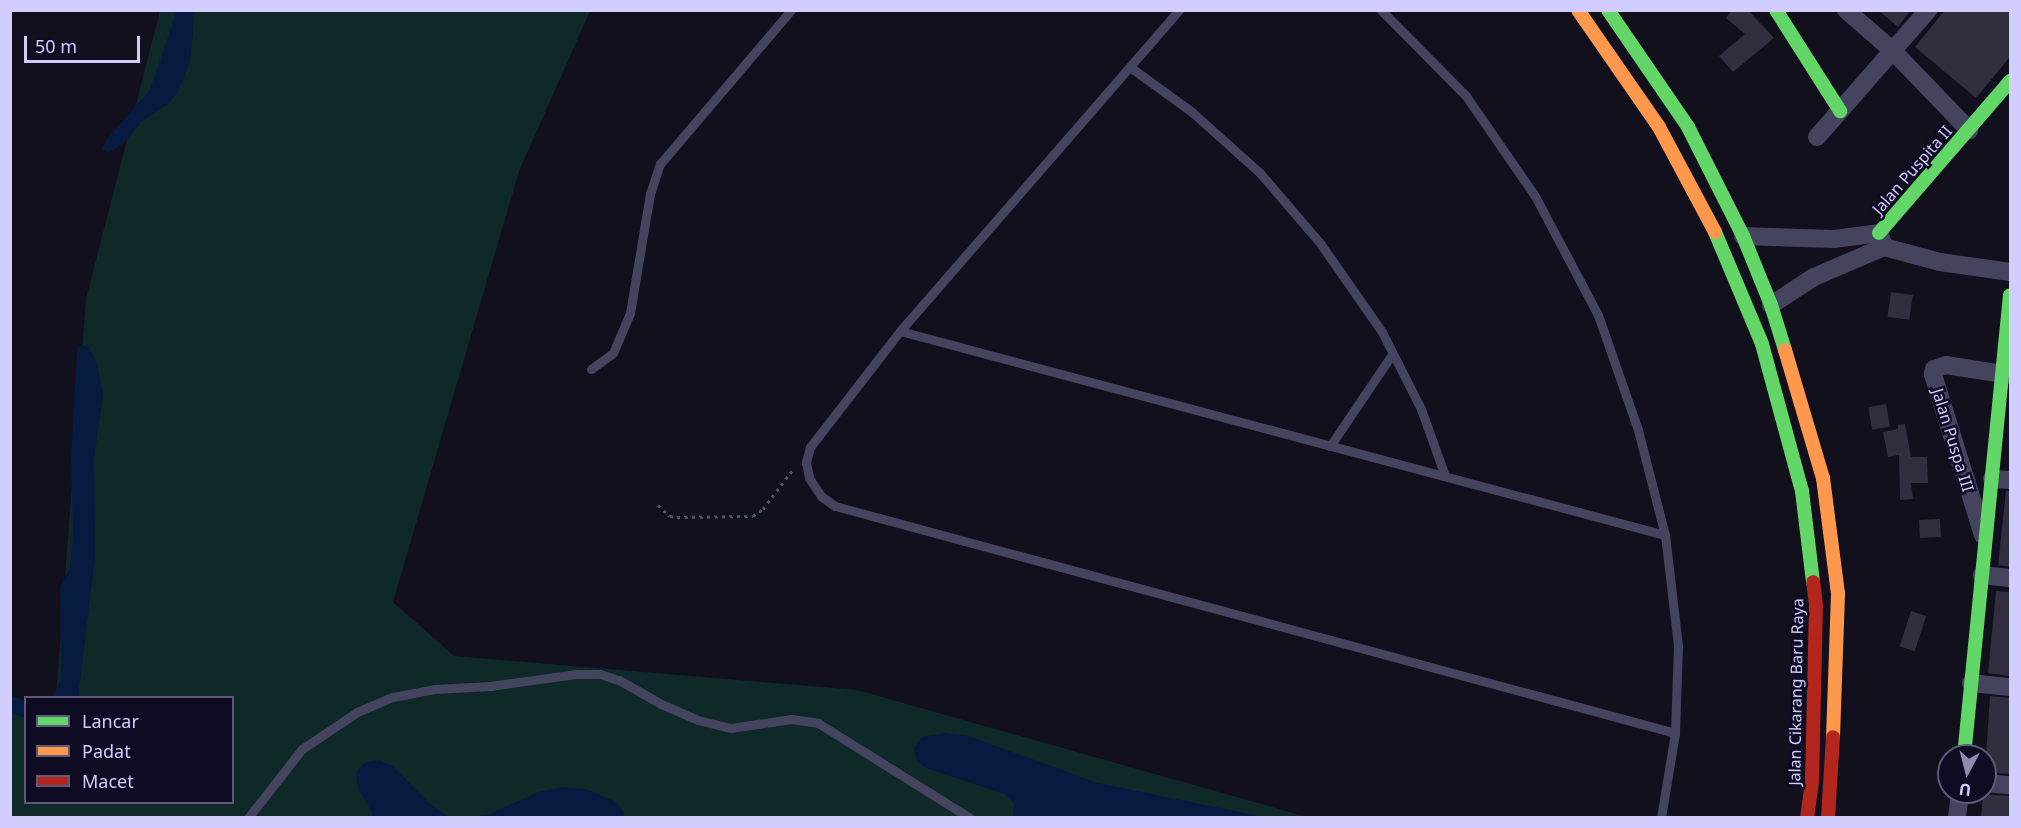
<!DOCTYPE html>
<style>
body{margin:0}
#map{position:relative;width:2021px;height:828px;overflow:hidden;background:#12101d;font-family:"Noto Sans",sans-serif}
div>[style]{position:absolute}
.green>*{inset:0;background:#0f2929}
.water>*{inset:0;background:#061b3f}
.building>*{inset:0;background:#302e3f;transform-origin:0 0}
.path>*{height:3px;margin-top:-1.5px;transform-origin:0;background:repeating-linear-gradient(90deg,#465868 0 3px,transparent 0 7.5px)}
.lane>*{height:9px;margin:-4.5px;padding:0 4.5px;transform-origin:4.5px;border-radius:4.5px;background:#45445f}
.street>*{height:18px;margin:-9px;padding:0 9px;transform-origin:9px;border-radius:9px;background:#45445f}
.fast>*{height:14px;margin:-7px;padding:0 7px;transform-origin:7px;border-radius:7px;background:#63d668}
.slow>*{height:14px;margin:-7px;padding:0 7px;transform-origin:7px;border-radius:7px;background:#ff974d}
.jam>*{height:14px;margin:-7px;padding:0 7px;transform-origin:7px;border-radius:7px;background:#b3261e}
span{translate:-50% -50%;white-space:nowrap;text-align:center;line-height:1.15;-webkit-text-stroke:5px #0f0b22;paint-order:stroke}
.street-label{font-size:16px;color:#d2cdff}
.frame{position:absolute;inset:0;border:12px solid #d2cdff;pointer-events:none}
.legend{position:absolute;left:24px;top:696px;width:210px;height:108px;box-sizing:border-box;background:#0f0b22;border:2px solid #5d597a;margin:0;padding:8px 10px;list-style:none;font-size:18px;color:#d2cdff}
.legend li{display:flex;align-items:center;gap:12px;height:30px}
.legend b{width:30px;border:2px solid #5d597a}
.north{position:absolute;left:1937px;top:744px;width:60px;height:60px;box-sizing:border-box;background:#0f0b22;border:2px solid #5d597a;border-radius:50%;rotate:187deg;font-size:16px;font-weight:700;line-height:24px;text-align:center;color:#d2cdff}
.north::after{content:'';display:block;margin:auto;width:21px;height:27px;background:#8f8bb0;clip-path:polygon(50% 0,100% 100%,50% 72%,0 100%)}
.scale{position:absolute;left:24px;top:36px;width:116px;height:27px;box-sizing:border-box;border:3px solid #d2cdff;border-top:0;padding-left:8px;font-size:18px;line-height:21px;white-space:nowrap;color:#d2cdff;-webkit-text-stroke:4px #0f0b22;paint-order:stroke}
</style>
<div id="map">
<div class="green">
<div style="clip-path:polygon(160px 11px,590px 11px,519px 171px,393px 602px,454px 656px,857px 690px,1307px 817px,11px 817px,10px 698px,25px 702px,26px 802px,232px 802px,232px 698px,56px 697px,86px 299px)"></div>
</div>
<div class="water">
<div style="clip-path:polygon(177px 10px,195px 11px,190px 62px,178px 92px,168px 104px,141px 122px,124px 143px,108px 153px,102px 150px,106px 140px,150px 90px)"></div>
<div style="clip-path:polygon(83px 345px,90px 348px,97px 363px,103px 395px,94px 458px,95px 558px,78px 697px,52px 697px,61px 679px,60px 587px,70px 568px,73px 534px,71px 459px,77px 348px)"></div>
<div style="clip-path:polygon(11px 696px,25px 700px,25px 718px,11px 713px)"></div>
<div style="clip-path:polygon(945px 733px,968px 736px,1098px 783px,1264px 817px,1013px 817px,1014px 803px,1005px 794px,924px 767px,916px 759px,914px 749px,922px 737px)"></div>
<div style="clip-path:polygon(379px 760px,393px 766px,430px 804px,448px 816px,463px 817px,372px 817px,372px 812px,358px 789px,356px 773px,364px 763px)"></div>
<div style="clip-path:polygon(563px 787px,585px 789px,615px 801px,624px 812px,623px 817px,469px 817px,490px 814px,538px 792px)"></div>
</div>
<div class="building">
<div style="clip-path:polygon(1732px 10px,1748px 10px,1774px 38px,1733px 72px,1719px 56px,1745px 34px,1726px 18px)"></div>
<div style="clip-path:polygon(1878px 10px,1911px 10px,1898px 27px)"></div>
<div style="clip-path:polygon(1945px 10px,2010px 10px,2010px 57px,1976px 98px,1915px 47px)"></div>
<div style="left:1891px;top:292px;width:22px;height:25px;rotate:8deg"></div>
<div style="left:1886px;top:404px;width:23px;height:18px;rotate:80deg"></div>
<div style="clip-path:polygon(1905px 424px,1911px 457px,1927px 457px,1928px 483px,1911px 483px,1913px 499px,1900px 500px,1899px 455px,1888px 457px,1883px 432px,1898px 429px,1898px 425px)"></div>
<div style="clip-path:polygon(2006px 491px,2010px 491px,2010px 567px,1998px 565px)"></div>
<div style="left:1940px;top:519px;width:18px;height:21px;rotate:87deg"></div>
<div style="clip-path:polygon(1996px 591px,2010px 592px,2010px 676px,1988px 673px)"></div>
<div style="left:1911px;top:611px;width:16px;height:37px;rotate:18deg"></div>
<div style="clip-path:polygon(1990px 696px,2010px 698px,2010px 774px,1985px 772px)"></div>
<div style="clip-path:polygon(1983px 794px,2010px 796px,2010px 818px,1981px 818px)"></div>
</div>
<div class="path">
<div style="left:658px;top:505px;width:16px;rotate:43deg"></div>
<div style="left:670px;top:516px;width:7px;rotate:8deg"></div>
<div style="left:677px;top:517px;width:76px;rotate:-0.8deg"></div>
<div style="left:753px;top:516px;width:12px;rotate:-35deg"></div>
<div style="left:763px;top:509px;width:51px;rotate:-52.9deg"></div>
</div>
<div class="lane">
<div style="left:1179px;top:10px;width:425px;rotate:131deg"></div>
<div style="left:900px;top:331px;width:147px;rotate:127.8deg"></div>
<div style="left:810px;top:447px;width:16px;rotate:105deg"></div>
<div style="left:806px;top:462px;width:16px;rotate:79deg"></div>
<div style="left:809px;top:478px;width:22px;rotate:56deg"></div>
<div style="left:821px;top:496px;width:17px;rotate:36deg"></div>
<div style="left:835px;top:506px;width:870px;rotate:15.12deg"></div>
<div style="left:1381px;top:10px;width:121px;rotate:45.3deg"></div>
<div style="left:1466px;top:96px;width:121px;rotate:55.4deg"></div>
<div style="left:1535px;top:196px;width:135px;rotate:62.1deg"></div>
<div style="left:1598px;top:315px;width:122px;rotate:70.8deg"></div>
<div style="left:1638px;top:430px;width:108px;rotate:75.6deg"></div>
<div style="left:1665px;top:535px;width:112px;rotate:83.3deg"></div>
<div style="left:1678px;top:646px;width:87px;rotate:92deg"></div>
<div style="left:1675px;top:733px;width:86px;rotate:99.4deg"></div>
<div style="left:1130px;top:67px;width:77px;rotate:36deg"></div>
<div style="left:1192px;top:112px;width:91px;rotate:41.9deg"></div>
<div style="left:1260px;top:173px;width:92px;rotate:49.4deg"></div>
<div style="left:1320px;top:243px;width:108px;rotate:55.1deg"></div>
<div style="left:1382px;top:332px;width:86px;rotate:63.1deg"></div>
<div style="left:1421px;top:409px;width:71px;rotate:70.3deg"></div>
<div style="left:900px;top:331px;width:792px;rotate:14.93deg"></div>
<div style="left:591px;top:369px;width:27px;rotate:-36deg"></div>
<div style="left:613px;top:353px;width:43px;rotate:-67deg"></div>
<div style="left:630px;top:313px;width:121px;rotate:-80.5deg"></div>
<div style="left:650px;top:194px;width:32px;rotate:-72deg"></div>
<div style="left:660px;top:164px;width:202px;rotate:-49.6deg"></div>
<div style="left:1330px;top:446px;width:112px;rotate:-55.9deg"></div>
<div style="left:248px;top:818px;width:88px;rotate:-52deg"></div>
<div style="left:302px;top:749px;width:66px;rotate:-33.9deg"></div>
<div style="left:357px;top:712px;width:39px;rotate:-23deg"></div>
<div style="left:393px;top:697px;width:43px;rotate:-10.8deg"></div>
<div style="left:435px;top:689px;width:55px;rotate:-3.1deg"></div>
<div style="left:490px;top:686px;width:88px;rotate:-7.9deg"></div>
<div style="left:577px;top:674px;width:23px"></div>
<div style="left:600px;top:674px;width:20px;rotate:18deg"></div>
<div style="left:619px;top:680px;width:48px;rotate:29.7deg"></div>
<div style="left:661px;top:704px;width:40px;rotate:23.4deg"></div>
<div style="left:698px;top:720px;width:34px;rotate:14deg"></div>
<div style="left:731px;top:728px;width:61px;rotate:-8.5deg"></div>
<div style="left:791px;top:719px;width:27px;rotate:8deg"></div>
<div style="left:818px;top:723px;width:179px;rotate:32deg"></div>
</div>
<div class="street">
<div style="left:1846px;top:10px;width:62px;rotate:41.1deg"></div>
<div style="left:1893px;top:51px;width:110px;rotate:46.1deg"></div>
<div style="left:1817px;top:137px;width:169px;rotate:-48.8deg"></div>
<div style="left:1743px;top:236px;width:91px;rotate:1.9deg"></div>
<div style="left:1834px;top:239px;width:45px;rotate:-7.6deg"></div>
<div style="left:1879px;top:233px;width:15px;rotate:70deg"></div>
<div style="left:1884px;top:247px;width:58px;rotate:15deg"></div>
<div style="left:1940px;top:262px;width:71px;rotate:8.1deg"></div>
<div style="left:1771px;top:305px;width:51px;rotate:-33.1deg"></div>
<div style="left:1814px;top:277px;width:76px;rotate:-23.2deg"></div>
<div style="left:1992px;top:479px;width:18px;rotate:3deg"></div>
<div style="left:1983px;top:535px;width:169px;rotate:-107.3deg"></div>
<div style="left:1933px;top:374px;width:5px;rotate:-79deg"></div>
<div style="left:1934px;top:369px;width:13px;rotate:-18deg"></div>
<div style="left:1946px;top:365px;width:65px;rotate:8.9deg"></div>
<div style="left:1982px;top:575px;width:28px;rotate:6deg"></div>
<div style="left:1971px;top:683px;width:39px;rotate:6deg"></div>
<div style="left:1985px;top:783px;width:25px;rotate:5deg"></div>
<div style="left:1957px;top:818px;width:26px;rotate:-83deg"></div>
</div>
<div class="fast">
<div style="left:1608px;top:10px;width:142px;rotate:55.6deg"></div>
<div style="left:1688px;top:127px;width:122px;rotate:63.2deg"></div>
<div style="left:1743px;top:236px;width:74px;rotate:67.9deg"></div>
<div style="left:1771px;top:305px;width:47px;rotate:72.7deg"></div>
<div style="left:1776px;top:10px;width:120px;rotate:57.6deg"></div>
<div style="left:1715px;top:232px;width:121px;rotate:67.2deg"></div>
<div style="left:1762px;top:344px;width:152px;rotate:74.8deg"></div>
<div style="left:1802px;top:491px;width:92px;rotate:83.1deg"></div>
<div style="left:1879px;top:233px;width:201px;rotate:-49.2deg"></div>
<div style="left:1964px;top:756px;width:463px;rotate:-84.3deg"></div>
</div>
<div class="slow">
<div style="left:1578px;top:10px;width:142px;rotate:55.3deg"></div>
<div style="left:1659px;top:127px;width:119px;rotate:61.9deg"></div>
<div style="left:1785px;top:350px;width:134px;rotate:73.5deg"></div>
<div style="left:1823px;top:478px;width:117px;rotate:82.6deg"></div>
<div style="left:1838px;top:594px;width:143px;rotate:92deg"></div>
</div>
<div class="jam">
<div style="left:1807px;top:818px;width:37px;rotate:-82deg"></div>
<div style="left:1812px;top:781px;width:176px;rotate:-88.7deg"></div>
<div style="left:1816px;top:605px;width:23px;rotate:-97deg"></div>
<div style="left:1828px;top:818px;width:81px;rotate:-86.5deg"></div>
</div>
<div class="street-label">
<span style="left:1912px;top:170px;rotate:-49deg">Jalan Puspita II</span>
<span style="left:1953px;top:440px;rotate:73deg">Jalan Puspa III</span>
<span style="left:1796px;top:692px;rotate:-89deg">Jalan Cikarang Baru Raya</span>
</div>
<div class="frame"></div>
<ul class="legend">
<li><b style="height:8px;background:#63d668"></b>Lancar</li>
<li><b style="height:8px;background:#ff974d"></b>Padat</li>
<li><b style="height:8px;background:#b3261e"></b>Macet</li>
</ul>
<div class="north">U</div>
<div class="scale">50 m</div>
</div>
